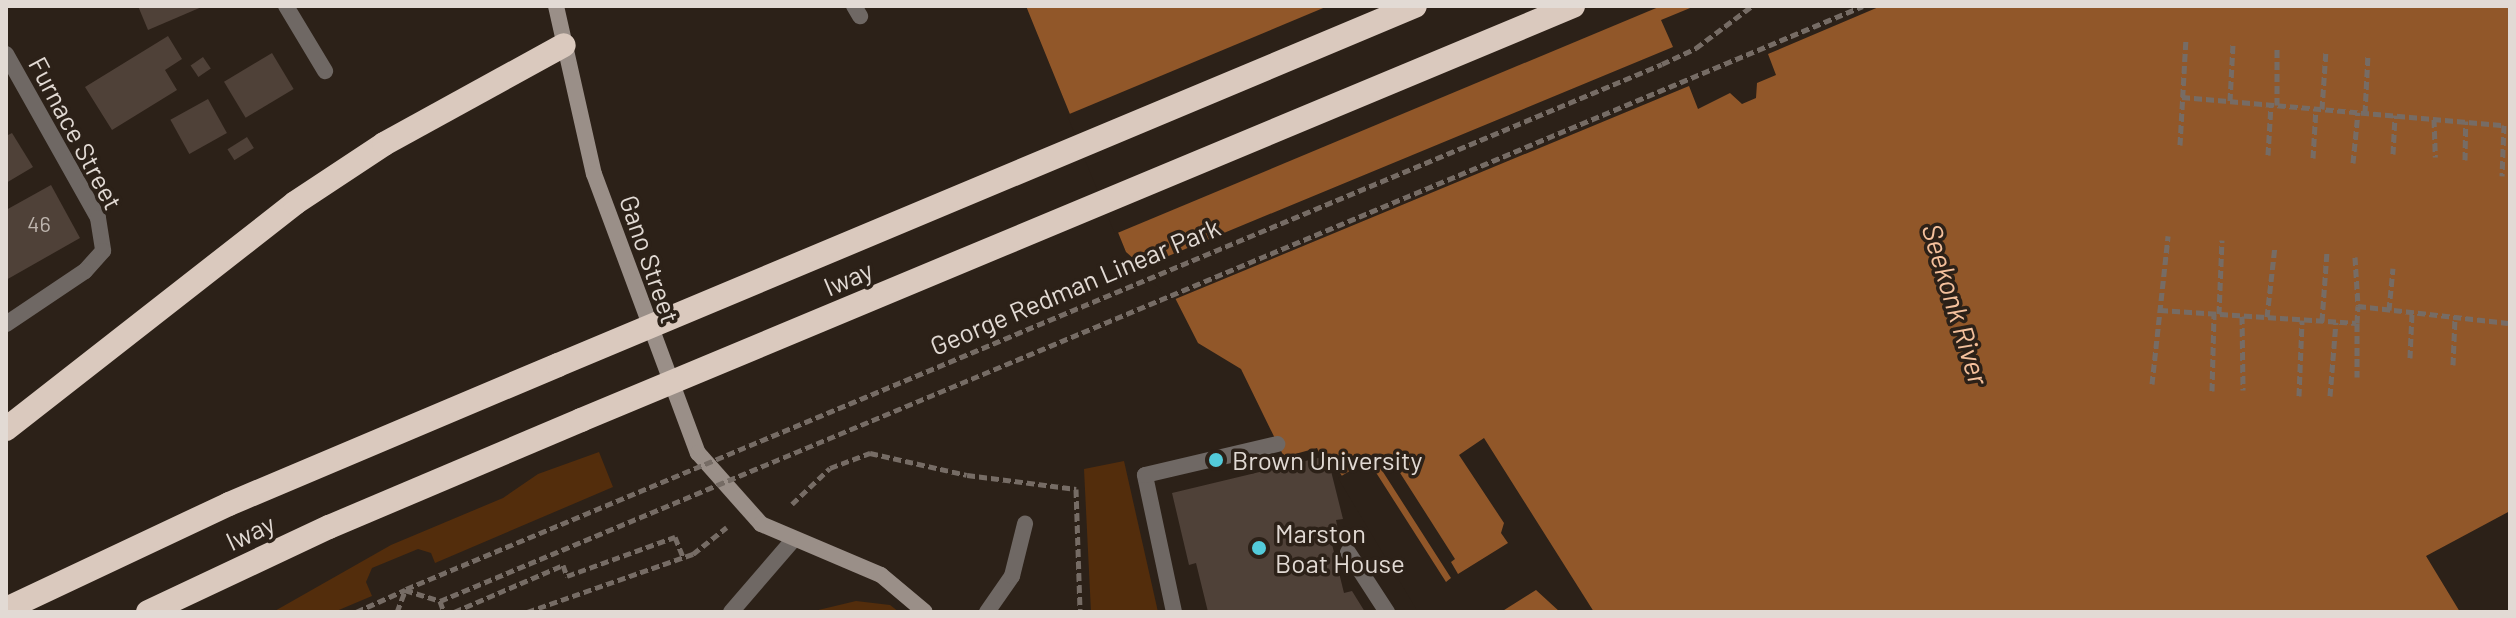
<!DOCTYPE html>
<style>
body{margin:0}
#map{position:relative;width:2516px;height:618px;overflow:hidden;background:#2c2118;font-family:Barlow,sans-serif}
div>[style]{position:absolute}
.green>*{inset:0;background:#532d0c}
.water>*{inset:0;background:#915729}
.pier>*{inset:0;background:#2c2118}
.building>*{inset:0;background:#4f4138;transform-origin:0 0}
.path>*{height:5px;margin-top:-2.5px;transform-origin:0;background:repeating-linear-gradient(90deg,#766c65 0 8px,transparent 0 12px)}
.lane>*{height:16px;margin:-8px;padding:0 8px;transform-origin:8px;border-radius:8px;background:#6f6864}
.street>*{height:16px;margin:-8px;padding:0 8px;transform-origin:8px;border-radius:8px;background:#6f6864}
.secondary>*{height:16px;margin:-8px;padding:0 8px;transform-origin:8px;border-radius:8px;background:#9a8f88}
.highway>*{height:24px;margin:-12px;padding:0 12px;transform-origin:12px;border-radius:12px;background:#dac9be}
.path-bridge>*{height:5px;margin-top:-2.5px;transform-origin:0;background:repeating-linear-gradient(90deg,#766c65 0 8px,transparent 0 12px)}
.highway-bridge>*{height:24px;margin:-12px;padding:0 12px;transform-origin:12px;border-radius:12px;background:#dac9be}
.dots>*{width:22px;height:22px;translate:-50% -50%;box-sizing:border-box;border:4px solid #2c2118;border-radius:50%}
span{translate:-50% -50%;white-space:nowrap;text-align:center;line-height:1.15;-webkit-text-stroke:7px #2c2118;paint-order:stroke}
.number-label{font-size:22px;color:#bdb4ad}
.number-label span{-webkit-text-stroke-width:0}
.street-label{font-size:26px;color:#e2dad4}
.poi-label{font-size:26px;color:#e2dad4}
.left{translate:0 -50%;text-align:left}
.water-label{font-size:28px;color:#f4c09c;font-style:italic}
.frame{position:absolute;inset:0;border:8px solid #e2dad4;pointer-events:none}
</style>
<div id="map">
<div class="green">
<div style="clip-path:polygon(599px 452px,613px 487px,435px 563px,431px 553px,418px 549px,372px 568px,366px 582px,372px 596px,334px 612px,273px 612px,391px 545px,503px 498px,538px 474px)"></div>
<div style="clip-path:polygon(1124px 461px,1158px 612px,1091px 612px,1084px 469px)"></div>
<div style="clip-path:polygon(856px 601px,890px 605px,899px 612px,810px 612px)"></div>
</div>
<div class="water">
<div style="clip-path:polygon(1026px 6px,2510px 6px,2510px 511px,2426px 556px,2460px 612px,1423px 612px,1336px 466px,1326px 467px,1317px 448px,1284px 457px,1241px 369px,1198px 343px,1172px 292px,1126px 252px)"></div>
</div>
<div class="pier">
<div style="clip-path:polygon(1328px 6px,1661px 6px,1115px 234px,1067px 115px)"></div>
<div style="clip-path:polygon(1695px 6px,1881px 6px,1768px 54px,1776px 75px,1757px 83px,1756px 98px,1742px 104px,1730px 93px,1698px 109px,1689px 86px,1173px 300px,1137px 269px,1673px 47px,1661px 20px)"></div>
<div style="clip-path:polygon(1484px 438px,1594px 612px,1560px 612px,1536px 590px,1501px 612px,1418px 612px,1338px 478px,1368px 460px,1446px 582px,1451px 578px,1376px 461px,1388px 454px,1455px 559px,1451px 562px,1458px 574px,1508px 543px,1501px 533px,1504px 523px,1459px 455px)"></div>
</div>
<div class="building">
<div style="clip-path:polygon(138px 6px,204px 6px,148px 30px)"></div>
<div style="clip-path:polygon(168px 36px,182px 59px,165px 70px,177px 90px,112px 130px,85px 87px)"></div>
<div style="left:272px;top:53px;width:42px;height:56px;rotate:59deg"></div>
<div style="left:203px;top:57px;width:14px;height:15px;rotate:56deg"></div>
<div style="left:208px;top:99px;width:39px;height:43px;rotate:61deg"></div>
<div style="clip-path:polygon(12px 133px,33px 167px,6px 183px,6px 136px)"></div>
<div style="left:247px;top:137px;width:13px;height:23px;rotate:58deg"></div>
<div style="clip-path:polygon(51px 185px,80px 238px,6px 280px,6px 210px)"></div>
<div style="clip-path:polygon(1322px 457px,1324px 469px,1330px 467px,1343px 519px,1336px 520px,1338px 530px,1329px 532px,1344px 593px,1352px 591px,1365px 612px,1208px 612px,1196px 563px,1189px 565px,1172px 493px)"></div>
</div>
<div class="path">
<div style="left:2182px;top:97px;width:323px;rotate:5deg"></div>
<div style="left:2504px;top:125px;width:51px;rotate:92.2deg"></div>
<div style="left:2230px;top:101px;width:58px;rotate:-87deg"></div>
<div style="left:2277px;top:105px;width:59px;rotate:-90deg"></div>
<div style="left:2322px;top:109px;width:58px;rotate:-86.1deg"></div>
<div style="left:2365px;top:113px;width:59px;rotate:-87.1deg"></div>
<div style="left:2434px;top:119px;width:38px;rotate:88deg"></div>
<div style="left:2180px;top:145px;width:107px;rotate:-86.8deg"></div>
<div style="left:2393px;top:154px;width:39px;rotate:-87deg"></div>
<div style="left:2268px;top:155px;width:50px;rotate:-86.6deg"></div>
<div style="left:2313px;top:158px;width:50px;rotate:-86.6deg"></div>
<div style="left:2465px;top:160px;width:39px;rotate:-89deg"></div>
<div style="left:2353px;top:163px;width:51px;rotate:-84.4deg"></div>
<div style="left:2355px;top:257px;width:49px;rotate:86.5deg"></div>
<div style="left:2160px;top:310px;width:197px;rotate:3.8deg"></div>
<div style="left:2357px;top:323px;width:17px;rotate:-87deg"></div>
<div style="left:2358px;top:306px;width:151px;rotate:6.5deg"></div>
<div style="left:2389px;top:310px;width:42px;rotate:-84.6deg"></div>
<div style="left:2219px;top:314px;width:74px;rotate:-87.7deg"></div>
<div style="left:2242px;top:316px;width:74px;rotate:89.2deg"></div>
<div style="left:2267px;top:317px;width:71px;rotate:-83.6deg"></div>
<div style="left:2322px;top:321px;width:70px;rotate:-85.9deg"></div>
<div style="left:2357px;top:323px;width:54px;rotate:90deg"></div>
<div style="left:2410px;top:358px;width:46px;rotate:-87.5deg"></div>
<div style="left:2453px;top:365px;width:48px;rotate:-87.6deg"></div>
<div style="left:2152px;top:384px;width:149px;rotate:-83.8deg"></div>
<div style="left:2212px;top:391px;width:77px;rotate:-88.5deg"></div>
<div style="left:2299px;top:396px;width:76px;rotate:-87.7deg"></div>
<div style="left:2330px;top:396px;width:74px;rotate:-85.4deg"></div>
<div style="left:792px;top:504px;width:52px;rotate:-43.5deg"></div>
<div style="left:830px;top:468px;width:43px;rotate:-20.6deg"></div>
<div style="left:870px;top:453px;width:99px;rotate:12.8deg"></div>
<div style="left:967px;top:475px;width:110px;rotate:7.3deg"></div>
<div style="left:1076px;top:489px;width:123px;rotate:88.1deg"></div>
<div style="left:440px;top:601px;width:12px;rotate:70deg"></div>
<div style="left:356px;top:612px;width:54px;rotate:-24.2deg"></div>
<div style="left:397px;top:612px;width:22px;rotate:-69deg"></div>
<div style="left:454px;top:612px;width:119px;rotate:-23.3deg"></div>
<div style="left:563px;top:565px;width:12px;rotate:70deg"></div>
<div style="left:567px;top:576px;width:115px;rotate:-19.9deg"></div>
<div style="left:675px;top:537px;width:22px;rotate:68deg"></div>
<div style="left:527px;top:612px;width:176px;rotate:-19.3deg"></div>
<div style="left:693px;top:554px;width:43px;rotate:-38.5deg"></div>
</div>
<div class="lane">
<div style="left:854px;top:6px;width:12px;rotate:59deg"></div>
<div style="left:1348px;top:552px;width:72px;rotate:57deg"></div>
<div style="left:731px;top:612px;width:96px;rotate:-49.2deg"></div>
<div style="left:987px;top:612px;width:44px;rotate:-55.2deg"></div>
<div style="left:1012px;top:576px;width:54px;rotate:-76deg"></div>
<div style="left:1174px;top:612px;width:140px;rotate:-102deg"></div>
<div style="left:1145px;top:475px;width:136px;rotate:-13.2deg"></div>
</div>
<div class="street">
<div style="left:286px;top:6px;width:76px;rotate:59deg"></div>
<div style="left:6px;top:54px;width:188px;rotate:60.7deg"></div>
<div style="left:98px;top:218px;width:33px;rotate:81deg"></div>
<div style="left:103px;top:251px;width:27px;rotate:132deg"></div>
<div style="left:85px;top:271px;width:95px;rotate:146.1deg"></div>
</div>
<div class="secondary">
<div style="left:556px;top:6px;width:172px;rotate:77.3deg"></div>
<div style="left:594px;top:174px;width:298px;rotate:69.6deg"></div>
<div style="left:698px;top:453px;width:95px;rotate:48.4deg"></div>
<div style="left:761px;top:524px;width:130px;rotate:23deg"></div>
<div style="left:881px;top:575px;width:57px;rotate:40.1deg"></div>
</div>
<div class="highway">
<div style="left:6px;top:429px;width:367px;rotate:-38deg"></div>
<div style="left:295px;top:203px;width:107px;rotate:-33.5deg"></div>
<div style="left:384px;top:144px;width:205px;rotate:-28.8deg"></div>
<div style="left:6px;top:609px;width:246px;rotate:-25.2deg"></div>
<div style="left:229px;top:504px;width:357px;rotate:-22.9deg"></div>
<div style="left:148px;top:612px;width:200px;rotate:-25.2deg"></div>
<div style="left:329px;top:527px;width:274px;rotate:-23deg"></div>
</div>
<div class="path-bridge">
<div style="left:406px;top:589px;width:1361px;rotate:-22.68deg"></div>
<div style="left:1662px;top:64px;width:38px;rotate:-25deg"></div>
<div style="left:1696px;top:48px;width:70px;rotate:-36.9deg"></div>
<div style="left:405px;top:590px;width:37px;rotate:17deg"></div>
<div style="left:440px;top:601px;width:1542px;rotate:-22.69deg"></div>
</div>
<div class="highway-bridge">
<div style="left:558px;top:365px;width:929px;rotate:-22.73deg"></div>
<div style="left:581px;top:420px;width:1075px;rotate:-22.65deg"></div>
</div>
<div class="dots">
<div style="left:1216px;top:460px;background:#53cbda"></div>
<div style="left:1259px;top:548px;background:#53cbda"></div>
</div>
<div class="number-label">
<span style="left:39px;top:224px">46</span>
</div>
<div class="street-label">
<span style="left:76px;top:133px;rotate:62deg">Furnace Street</span>
<span style="left:650px;top:259px;rotate:71deg">Gano Street</span>
<span style="left:848px;top:278px;rotate:-23deg">Iway</span>
<span style="left:1075px;top:286px;rotate:-23deg">George Redman Linear Park</span>
<span style="left:250px;top:532px;rotate:-25deg">Iway</span>
</div>
<div class="poi-label">
<span class="left" style="left:1232px;top:460px">Brown University</span>
<span class="left" style="left:1275px;top:548px">Marston<br>Boat House</span>
</div>
<div class="water-label">
<span style="left:1956px;top:304px;rotate:73deg">Seekonk River</span>
</div>
<div class="frame"></div>
</div>
